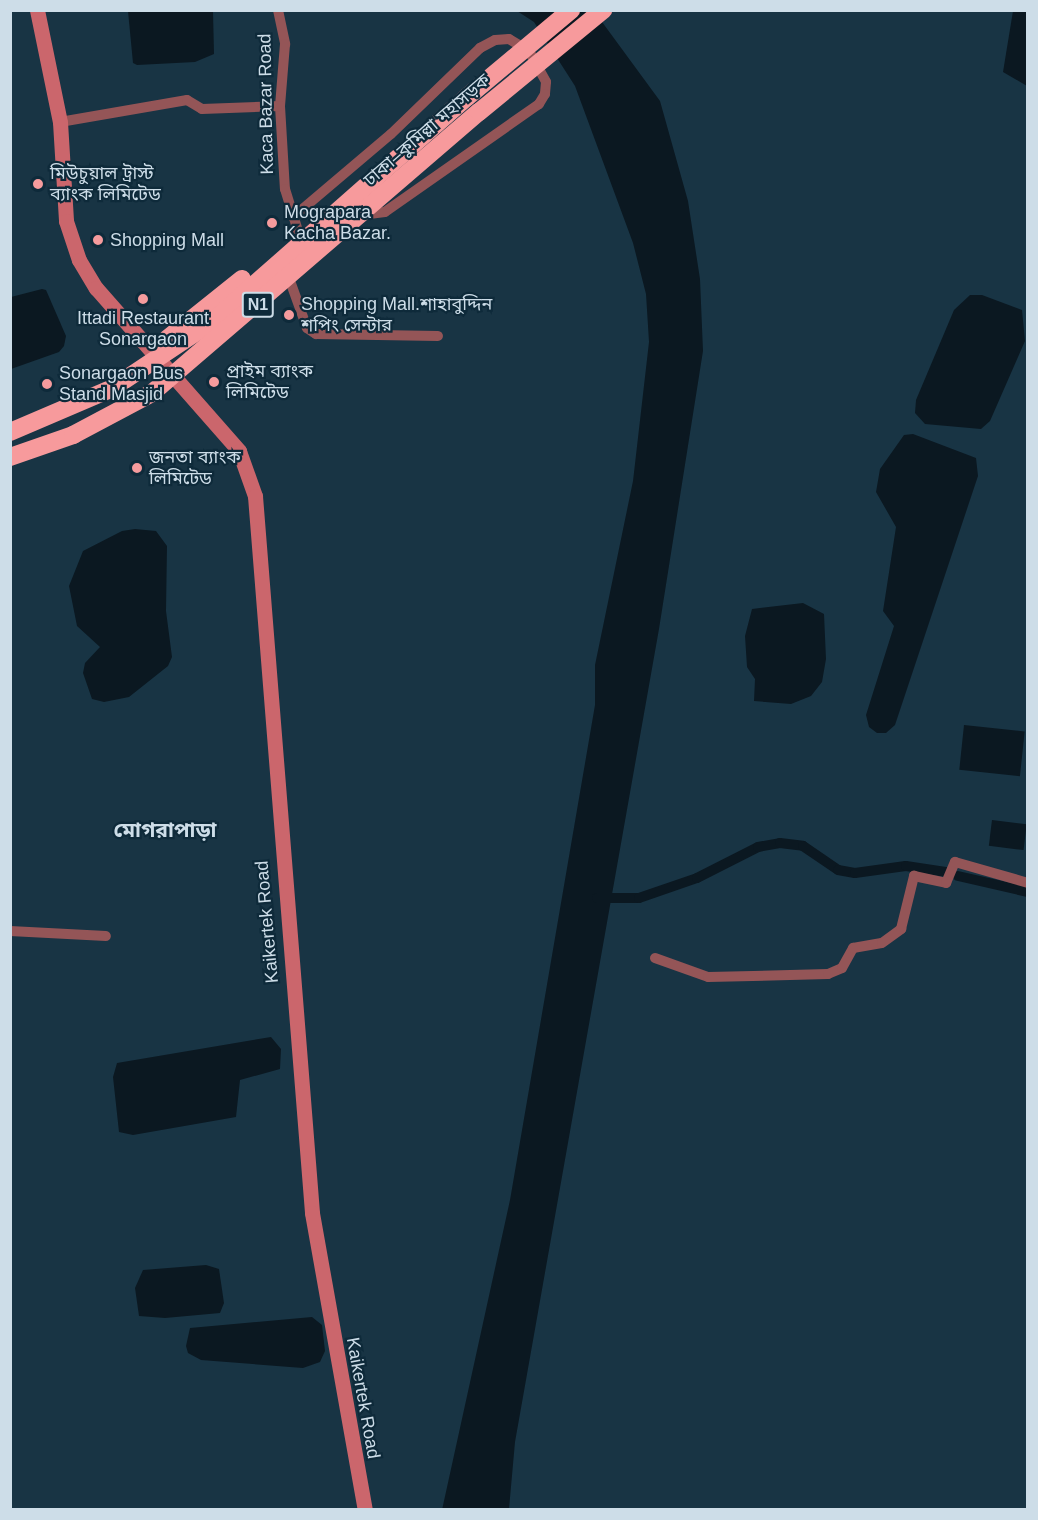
<!DOCTYPE html>
<meta charset="utf-8">
<style>
body{margin:0}
#map{position:relative;width:1038px;height:1520px;overflow:hidden;background:#183444;font-family:Helvetica,"Noto Sans Bengali",sans-serif}
div>[style]{position:absolute}
.water>*{inset:0;background:#0b1821;transform-origin:0 0}
.canal>*{height:10px;margin:-5px;padding:0 5px;transform-origin:5px;border-radius:5px;background:#0b1821}
.street>*{height:10px;margin:-5px;padding:0 5px;transform-origin:5px;border-radius:5px;background:#945557}
.secondary>*{height:15px;margin:-7.5px;padding:0 7.5px;transform-origin:7.5px;border-radius:7.5px;background:#cb666c}
.highway>*{height:18px;margin:-9px;padding:0 9px;transform-origin:9px;border-radius:9px;background:#f79a9c}
.highway-bridge>*{height:18px;margin:-9px;padding:0 9px;transform-origin:9px;border-radius:9px;background:#f79a9c}
.dots>*{width:16px;height:16px;translate:-50% -50%;box-sizing:border-box;border:3px solid #0e2a3a;border-radius:50%}
span{translate:-50% -50%;white-space:nowrap;text-align:center;line-height:1.15;-webkit-text-stroke:4.5px #0e2a3a;paint-order:stroke}
.shield-label span{padding:2px 4px;background:#0e2a3a;border:2px solid;border-radius:4px;-webkit-text-stroke-width:0}
.shield-label{font-size:16px;color:#cddde8;font-weight:700}
.street-label{font-size:18px;color:#cddde8}
.poi-label{font-size:18px;color:#cddde8}
.left{translate:0 -50%;text-align:left}
.quarter-label{font-size:21px;color:#cddde8;font-weight:700}
.frame{position:absolute;inset:0;border:12px solid #cddde8;pointer-events:none}
</style>
<div id="map">
<div class="water">
<div style="clip-path:polygon(128px 11px,213px 11px,214px 54px,195px 62px,137px 65px,133px 63px)"></div>
<div style="clip-path:polygon(517px 11px,594px 11px,660px 101px,688px 201px,700px 279px,703px 351px,659px 629px,515px 1442px,509px 1509px,442px 1510px,510px 1200px,595px 705px,595px 665px,633px 481px,649px 342px,646px 294px,633px 243px,575px 86px,534px 22px)"></div>
<div style="clip-path:polygon(1013px 11px,1027px 11px,1027px 86px,1003px 72px)"></div>
<div style="clip-path:polygon(42px 289px,46px 290px,66px 336px,64px 346px,59px 352px,11px 369px,11px 297px)"></div>
<div style="clip-path:polygon(970px 295px,982px 295px,1022px 310px,1025px 341px,990px 421px,981px 429px,925px 424px,915px 413px,916px 400px,954px 310px)"></div>
<div style="clip-path:polygon(913px 434px,976px 458px,978px 476px,895px 725px,886px 733px,877px 733px,869px 727px,866px 715px,894px 626px,883px 611px,896px 527px,876px 492px,880px 469px,904px 435px)"></div>
<div style="clip-path:polygon(135px 529px,156px 531px,167px 546px,166px 611px,172px 657px,168px 666px,129px 697px,104px 702px,92px 699px,83px 673px,85px 663px,100px 647px,77px 626px,69px 586px,83px 551px,122px 531px)"></div>
<div style="clip-path:polygon(803px 603px,824px 614px,826px 659px,822px 682px,811px 696px,791px 704px,754px 701px,755px 679px,747px 667px,745px 636px,752px 609px)"></div>
<div style="left:964px;top:725px;width:61px;height:45px;rotate:6deg"></div>
<div style="left:992px;top:820px;width:35px;height:26px;rotate:7deg"></div>
<div style="clip-path:polygon(271px 1037px,281px 1049px,280px 1069px,240px 1080px,236px 1117px,133px 1135px,119px 1132px,113px 1077px,117px 1063px)"></div>
<div style="clip-path:polygon(206px 1265px,219px 1269px,224px 1303px,220px 1313px,165px 1318px,139px 1316px,135px 1288px,143px 1270px)"></div>
<div style="clip-path:polygon(312px 1317px,322px 1325px,325px 1351px,320px 1362px,303px 1368px,201px 1360px,188px 1353px,186px 1346px,190px 1328px)"></div>
</div>
<div class="canal">
<div style="left:958px;top:876px;width:72px;rotate:12.9deg"></div>
<div style="left:597px;top:898px;width:42px"></div>
<div style="left:639px;top:898px;width:61px;rotate:-19deg"></div>
<div style="left:697px;top:878px;width:68px;rotate:-26.9deg"></div>
<div style="left:758px;top:847px;width:22px;rotate:-10deg"></div>
<div style="left:780px;top:843px;width:23px;rotate:7deg"></div>
<div style="left:803px;top:846px;width:42px;rotate:34.4deg"></div>
<div style="left:838px;top:870px;width:17px;rotate:10deg"></div>
<div style="left:855px;top:873px;width:51px;rotate:-7.8deg"></div>
<div style="left:906px;top:866px;width:40px;rotate:8.5deg"></div>
</div>
<div class="street">
<div style="left:278px;top:10px;width:35px;rotate:78deg"></div>
<div style="left:285px;top:44px;width:62px;rotate:94.6deg"></div>
<div style="left:280px;top:106px;width:83px;rotate:86.6deg"></div>
<div style="left:285px;top:189px;width:44px;rotate:72.8deg"></div>
<div style="left:60px;top:122px;width:129px;rotate:-9.8deg"></div>
<div style="left:187px;top:100px;width:17px;rotate:31deg"></div>
<div style="left:202px;top:109px;width:78px;rotate:-2.2deg"></div>
<div style="left:293px;top:217px;width:128px;rotate:-40.3deg"></div>
<div style="left:391px;top:134px;width:124px;rotate:-44deg"></div>
<div style="left:480px;top:48px;width:17px;rotate:-28deg"></div>
<div style="left:495px;top:40px;width:14px;rotate:-4deg"></div>
<div style="left:509px;top:39px;width:23px;rotate:31deg"></div>
<div style="left:529px;top:51px;width:35px;rotate:61deg"></div>
<div style="left:546px;top:82px;width:12px;rotate:95deg"></div>
<div style="left:545px;top:94px;width:12px;rotate:121deg"></div>
<div style="left:539px;top:104px;width:188px;rotate:145deg"></div>
<div style="left:385px;top:212px;width:24px;rotate:173deg"></div>
<div style="left:289px;top:278px;width:53px;rotate:70.2deg"></div>
<div style="left:307px;top:328px;width:11px;rotate:34deg"></div>
<div style="left:316px;top:334px;width:122px;rotate:0.9deg"></div>
<div style="left:10px;top:931px;width:96px;rotate:3deg"></div>
<div style="left:655px;top:958px;width:56px;rotate:19.7deg"></div>
<div style="left:708px;top:977px;width:120px;rotate:-1.4deg"></div>
<div style="left:828px;top:974px;width:15px;rotate:-23deg"></div>
<div style="left:842px;top:968px;width:23px;rotate:-61deg"></div>
<div style="left:853px;top:948px;width:29px;rotate:-10deg"></div>
<div style="left:882px;top:943px;width:24px;rotate:-36deg"></div>
<div style="left:901px;top:929px;width:55px;rotate:-76.2deg"></div>
<div style="left:914px;top:876px;width:33px;rotate:12deg"></div>
<div style="left:946px;top:883px;width:23px;rotate:-67deg"></div>
<div style="left:955px;top:862px;width:76px;rotate:16deg"></div>
</div>
<div class="secondary">
<div style="left:37px;top:10px;width:114px;rotate:78.4deg"></div>
<div style="left:60px;top:122px;width:99px;rotate:86.5deg"></div>
<div style="left:66px;top:221px;width:41px;rotate:71.6deg"></div>
<div style="left:79px;top:260px;width:33px;rotate:59deg"></div>
<div style="left:96px;top:288px;width:217px;rotate:48.7deg"></div>
<div style="left:239px;top:451px;width:48px;rotate:70.4deg"></div>
<div style="left:255px;top:496px;width:719px;rotate:85.45deg"></div>
<div style="left:312px;top:1213px;width:302px;rotate:79.9deg"></div>
</div>
<div class="highway">
<div style="left:167px;top:339px;width:96px;rotate:-38.7deg"></div>
<div style="left:10px;top:432px;width:110px;rotate:-23.1deg"></div>
<div style="left:111px;top:389px;width:123px;rotate:-33.7deg"></div>
<div style="left:213px;top:321px;width:339px;rotate:-41.4deg"></div>
<div style="left:10px;top:457px;width:67px;rotate:-19.2deg"></div>
<div style="left:73px;top:435px;width:89px;rotate:-28deg"></div>
<div style="left:152px;top:393px;width:431px;rotate:-40.7deg"></div>
</div>
<div class="highway-bridge">
<div style="left:467px;top:97px;width:136px;rotate:-39.9deg"></div>
<div style="left:479px;top:112px;width:161px;rotate:-39.4deg"></div>
</div>
<div class="dots">
<div style="left:38px;top:184px;background:#f59b9d"></div>
<div style="left:272px;top:223px;background:#f59b9d"></div>
<div style="left:98px;top:240px;background:#f59b9d"></div>
<div style="left:143px;top:299px;background:#f59b9d"></div>
<div style="left:289px;top:315px;background:#f59b9d"></div>
<div style="left:214px;top:382px;background:#f59b9d"></div>
<div style="left:47px;top:384px;background:#f59b9d"></div>
<div style="left:137px;top:468px;background:#f59b9d"></div>
</div>
<div class="shield-label">
<span style="left:258px;top:305px">N1</span>
</div>
<div class="street-label">
<span style="left:266px;top:104px;rotate:-91deg">Kaca Bazar Road</span>
<span style="left:427px;top:130px;rotate:-41deg">ঢাকা–কুমিল্লা মহাসড়ক</span>
<span style="left:267px;top:922px;rotate:-95deg">Kaikertek Road</span>
<span style="left:363px;top:1398px;rotate:80deg">Kaikertek Road</span>
</div>
<div class="poi-label">
<span class="left" style="left:50px;top:184px">মিউচুয়াল ট্রাস্ট<br>ব্যাংক লিমিটেড</span>
<span class="left" style="left:284px;top:223px">Mograpara<br>Kacha Bazar.</span>
<span class="left" style="left:110px;top:240px">Shopping Mall</span>
<span class="left" style="left:301px;top:315px">Shopping Mall.শাহাবুদ্দিন<br>শপিং সেন্টার</span>
<span style="left:143px;top:329px">Ittadi Restaurant<br>Sonargaon</span>
<span class="left" style="left:226px;top:382px">প্রাইম ব্যাংক<br>লিমিটেড</span>
<span class="left" style="left:59px;top:384px">Sonargaon Bus<br>Stand Masjid</span>
<span class="left" style="left:149px;top:468px">জনতা ব্যাংক<br>লিমিটেড</span>
</div>
<div class="quarter-label">
<span style="left:165px;top:830px">মোগরাপাড়া</span>
</div>
<div class="frame"></div>
</div>
